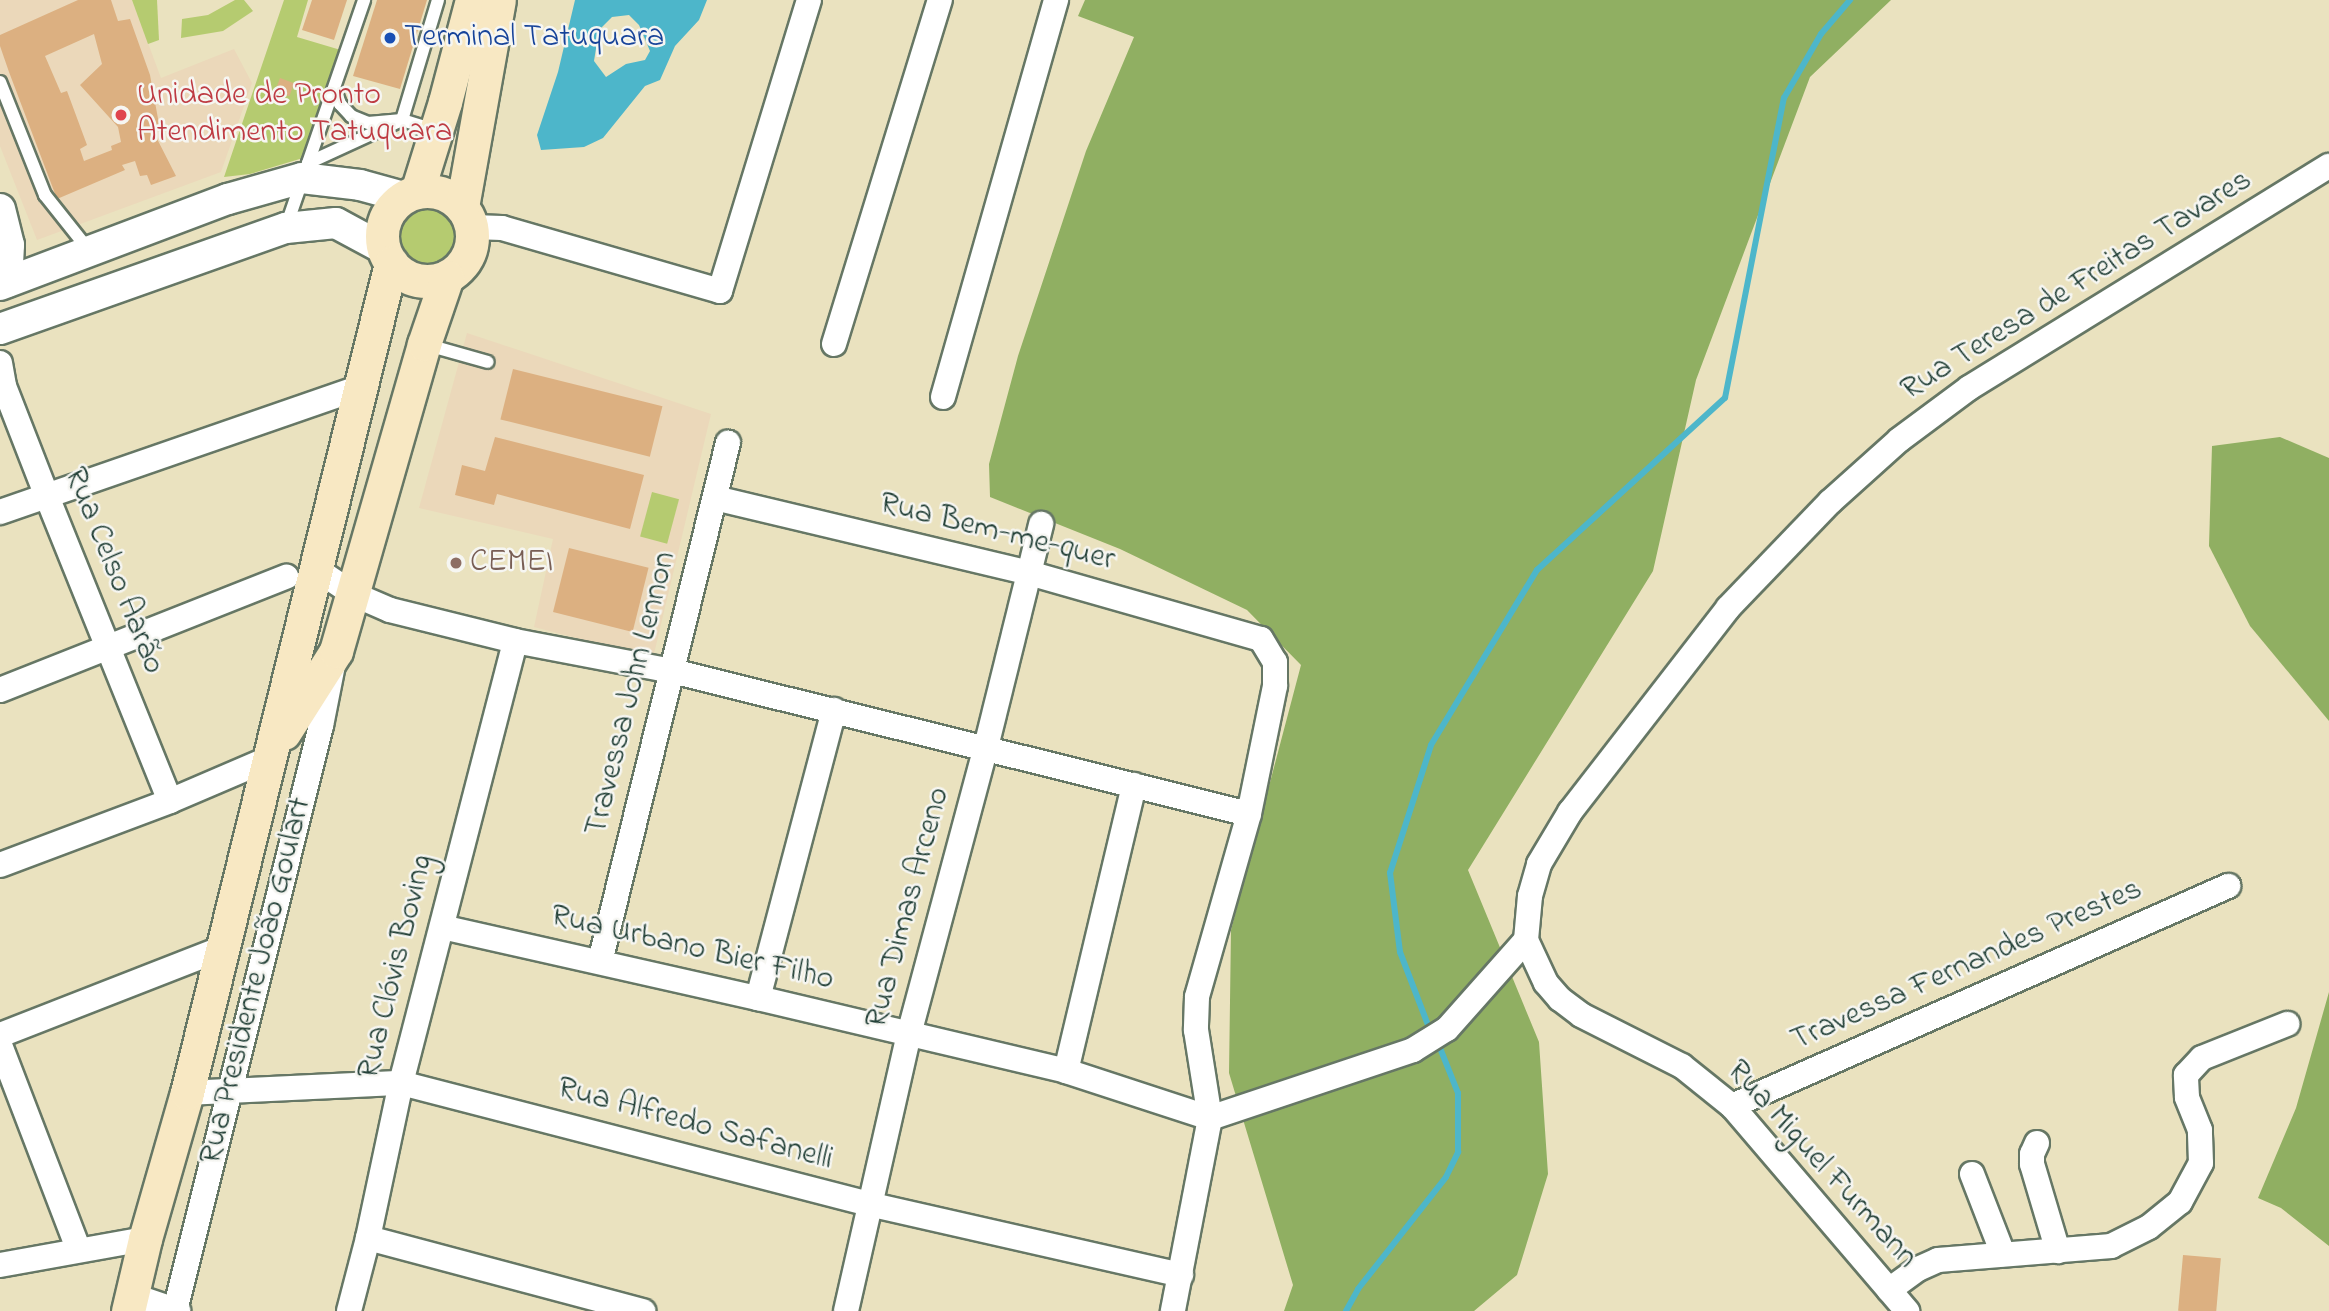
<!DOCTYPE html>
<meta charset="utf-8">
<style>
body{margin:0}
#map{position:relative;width:2329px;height:1311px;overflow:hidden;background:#eae2bf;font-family:"Indie Flower",sans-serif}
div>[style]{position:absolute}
.built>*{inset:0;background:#ebd8ba}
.green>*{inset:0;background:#b5cb70;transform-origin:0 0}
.round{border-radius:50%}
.forest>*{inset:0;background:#90af62}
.water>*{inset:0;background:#4db6ca}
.stream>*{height:6px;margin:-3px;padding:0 3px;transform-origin:3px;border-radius:3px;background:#4db6ca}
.building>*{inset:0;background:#dcb081;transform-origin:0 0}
.roads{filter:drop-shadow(2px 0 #667765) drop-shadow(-2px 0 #667765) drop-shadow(0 2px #667765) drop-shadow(0 -2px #667765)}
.service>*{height:12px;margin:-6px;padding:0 6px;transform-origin:6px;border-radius:6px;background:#fff}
.minor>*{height:24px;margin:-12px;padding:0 12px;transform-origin:12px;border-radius:12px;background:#fff}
.tertiary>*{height:30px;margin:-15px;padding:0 15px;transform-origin:15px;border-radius:15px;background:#fff}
.secondary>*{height:33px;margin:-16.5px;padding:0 16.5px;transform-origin:16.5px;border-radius:16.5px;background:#f8e8c3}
.secondary>.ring{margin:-16.5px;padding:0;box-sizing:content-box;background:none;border:33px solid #f8e8c3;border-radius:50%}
.dots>*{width:19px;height:19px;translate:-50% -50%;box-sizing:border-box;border:4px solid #f6f6f2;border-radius:50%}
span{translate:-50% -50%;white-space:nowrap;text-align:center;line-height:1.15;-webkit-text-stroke:5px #f6f6f2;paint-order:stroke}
.transit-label{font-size:32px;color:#164399}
.left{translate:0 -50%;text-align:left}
.health-label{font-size:32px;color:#be3a42}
.street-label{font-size:32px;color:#1f3d34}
.education-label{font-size:32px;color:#785e54}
</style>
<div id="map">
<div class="built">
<div style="clip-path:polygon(0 0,132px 0,161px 78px,234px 49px,252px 83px,221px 172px,37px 240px,0 146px)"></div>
<div style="clip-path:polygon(467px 333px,711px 414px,653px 658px,534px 627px,553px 539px,419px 508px)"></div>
</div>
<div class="green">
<div style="clip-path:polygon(132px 0,157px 0,159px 40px,148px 44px)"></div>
<div style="clip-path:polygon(235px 0,244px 0,253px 11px,223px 31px,181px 38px,182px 19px,208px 15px)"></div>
<div style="clip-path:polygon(284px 0,308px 0,297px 37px,344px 51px,303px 158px,250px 174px,224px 177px)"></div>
<div class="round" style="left:396px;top:205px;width:62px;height:62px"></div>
<div style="left:652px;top:492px;width:28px;height:46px;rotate:15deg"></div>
</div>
<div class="forest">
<div style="clip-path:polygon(1085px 0,1891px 0,1810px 77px,1696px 380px,1653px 571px,1468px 870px,1539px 1042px,1548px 1174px,1517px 1275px,1474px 1311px,1284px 1311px,1293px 1285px,1229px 1073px,1231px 930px,1301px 665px,1247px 610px,1120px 549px,990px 497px,989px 464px,1018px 356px,1086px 151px,1134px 37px,1078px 16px)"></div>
<div style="clip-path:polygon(2280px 437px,2329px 458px,2329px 721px,2250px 626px,2209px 546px,2212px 446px)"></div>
<div style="clip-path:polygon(2329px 992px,2329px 1246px,2281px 1208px,2258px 1198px,2296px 1108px)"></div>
</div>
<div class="water">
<div style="clip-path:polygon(evenodd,575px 0,707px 0,699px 20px,675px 46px,660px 80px,645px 86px,603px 138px,584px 147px,541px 150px,537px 135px,558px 72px,575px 0,629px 15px,639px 25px,650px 51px,645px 60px,626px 64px,606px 77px,594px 61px,599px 30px,612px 17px,629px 15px)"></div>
</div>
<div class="stream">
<div style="left:1428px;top:1025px;width:78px;rotate:-111deg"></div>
<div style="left:1400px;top:952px;width:80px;rotate:-97.2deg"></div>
<div style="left:1390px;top:873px;width:134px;rotate:-72.2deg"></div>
<div style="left:1431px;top:745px;width:205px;rotate:-58.8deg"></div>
<div style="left:1537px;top:570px;width:255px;rotate:-42.5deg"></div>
<div style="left:1725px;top:398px;width:306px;rotate:-78.9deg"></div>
<div style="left:1784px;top:98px;width:74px;rotate:-60deg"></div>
<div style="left:1821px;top:34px;width:45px;rotate:-49.5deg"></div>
<div style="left:1346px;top:1311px;width:25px;rotate:-61deg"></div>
<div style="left:1358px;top:1289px;width:142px;rotate:-51.8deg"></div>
<div style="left:1446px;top:1177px;width:28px;rotate:-64deg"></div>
<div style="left:1458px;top:1152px;width:59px;rotate:-90deg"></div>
<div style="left:1458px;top:1093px;width:48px;rotate:-111.8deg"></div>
</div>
<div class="building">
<div style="clip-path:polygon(evenodd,78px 0,111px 0,118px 21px,130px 19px,150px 75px,159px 124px,151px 127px,176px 176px,151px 185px,147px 175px,140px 176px,135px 161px,122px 165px,125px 170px,57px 199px,9px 72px,0 46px,0 35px,78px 0,94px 34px,102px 64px,80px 85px,118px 127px,121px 142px,111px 146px,112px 150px,84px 161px,80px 149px,87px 145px,67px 91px,61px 93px,45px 56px,94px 34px)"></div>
<div style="clip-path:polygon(312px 0,347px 0,334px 40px,302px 30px)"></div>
<div style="clip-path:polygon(377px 0,427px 0,400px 89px,353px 76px)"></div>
<div style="left:280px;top:78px;width:15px;height:14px;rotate:20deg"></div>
<div style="left:513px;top:369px;width:154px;height:52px;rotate:14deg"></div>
<div style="clip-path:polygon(495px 437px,644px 475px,630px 529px,497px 494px,494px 505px,455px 495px,462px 465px,485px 471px)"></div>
<div style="left:569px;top:548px;width:82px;height:66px;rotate:14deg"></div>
<div style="left:2183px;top:1255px;width:38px;height:56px;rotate:5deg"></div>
</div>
<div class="roads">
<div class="service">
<div style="left:0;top:82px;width:122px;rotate:68.3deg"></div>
<div style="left:45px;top:195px;width:69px;rotate:51.5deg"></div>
<div style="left:335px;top:90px;width:15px;rotate:70deg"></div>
<div style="left:340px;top:104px;width:16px;rotate:47deg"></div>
<div style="left:351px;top:116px;width:18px;rotate:22deg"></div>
<div style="left:368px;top:123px;width:34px;rotate:-5deg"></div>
<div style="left:402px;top:120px;width:34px;rotate:17deg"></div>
<div style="left:308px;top:163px;width:103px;rotate:-24.6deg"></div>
<div style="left:402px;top:120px;width:125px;rotate:-73.3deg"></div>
<div style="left:286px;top:227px;width:240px;rotate:-71deg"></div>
<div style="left:424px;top:344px;width:66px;rotate:15.7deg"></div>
</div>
<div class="minor">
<div style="left:472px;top:227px;width:30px;rotate:2deg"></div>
<div style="left:502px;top:228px;width:227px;rotate:16.1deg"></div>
<div style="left:720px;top:291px;width:304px;rotate:-73deg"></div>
<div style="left:834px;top:344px;width:360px;rotate:-72.9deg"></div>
<div style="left:0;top:363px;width:23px;rotate:80deg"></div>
<div style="left:4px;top:386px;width:116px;rotate:68.7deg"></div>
<div style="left:46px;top:494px;width:331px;rotate:68deg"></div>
<div style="left:943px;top:397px;width:413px;rotate:-74.1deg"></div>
<div style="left:715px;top:498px;width:323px;rotate:13.4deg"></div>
<div style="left:1029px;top:573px;width:241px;rotate:15.9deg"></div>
<div style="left:1261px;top:639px;width:27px;rotate:59deg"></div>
<div style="left:1275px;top:662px;width:24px;rotate:90deg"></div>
<div style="left:1275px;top:686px;width:131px;rotate:101.5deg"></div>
<div style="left:1249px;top:814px;width:190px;rotate:105.9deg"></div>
<div style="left:1197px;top:997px;width:33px;rotate:92deg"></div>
<div style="left:1196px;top:1030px;width:89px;rotate:81deg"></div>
<div style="left:1210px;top:1118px;width:197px;rotate:100.9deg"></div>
<div style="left:0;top:512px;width:382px;rotate:-19.1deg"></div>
<div style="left:319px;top:551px;width:22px;rotate:82deg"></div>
<div style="left:322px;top:573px;width:37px;rotate:34deg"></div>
<div style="left:353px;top:594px;width:40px;rotate:23.4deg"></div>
<div style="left:390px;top:610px;width:129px;rotate:13.9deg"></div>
<div style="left:515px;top:641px;width:160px;rotate:10.8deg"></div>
<div style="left:672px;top:671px;width:594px;rotate:13.92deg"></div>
<div style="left:0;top:690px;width:308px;rotate:-21.6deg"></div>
<div style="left:0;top:865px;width:182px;rotate:-20.6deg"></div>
<div style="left:170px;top:801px;width:107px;rotate:-23.2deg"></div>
<div style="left:442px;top:927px;width:324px;rotate:12.7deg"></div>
<div style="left:758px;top:998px;width:317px;rotate:13.3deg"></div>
<div style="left:1066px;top:1071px;width:151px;rotate:18.1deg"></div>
<div style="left:1526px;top:940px;width:47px;rotate:65.1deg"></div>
<div style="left:1546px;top:983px;width:21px;rotate:49deg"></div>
<div style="left:1560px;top:999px;width:26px;rotate:37deg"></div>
<div style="left:1581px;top:1015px;width:113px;rotate:26.8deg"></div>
<div style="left:1682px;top:1066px;width:64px;rotate:38.7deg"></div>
<div style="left:1732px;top:1106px;width:270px;rotate:49.5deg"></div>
<div style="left:600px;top:962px;width:535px;rotate:-76.15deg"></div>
<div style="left:758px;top:998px;width:298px;rotate:-75.2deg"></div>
<div style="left:0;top:1035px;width:237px;rotate:-21.3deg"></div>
<div style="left:0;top:1045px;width:217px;rotate:69deg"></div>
<div style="left:1066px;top:1071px;width:294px;rotate:-76.6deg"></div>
<div style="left:187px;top:1093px;width:214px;rotate:-2.7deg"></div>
<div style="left:401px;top:1083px;width:488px;rotate:14.5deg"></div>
<div style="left:873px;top:1205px;width:316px;rotate:12.8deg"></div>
<div style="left:1732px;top:1106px;width:543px;rotate:-23.92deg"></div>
<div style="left:1210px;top:1118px;width:214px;rotate:-18.5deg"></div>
<div style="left:1413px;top:1050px;width:40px;rotate:-32deg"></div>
<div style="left:1447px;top:1029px;width:119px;rotate:-48.4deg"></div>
<div style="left:1526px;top:940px;width:44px;rotate:-84.8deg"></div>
<div style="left:1530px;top:896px;width:33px;rotate:-74deg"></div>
<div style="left:1539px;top:864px;width:61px;rotate:-59.2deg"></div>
<div style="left:1570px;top:812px;width:258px;rotate:-52.2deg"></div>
<div style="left:1728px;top:608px;width:147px;rotate:-46.1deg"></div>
<div style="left:1830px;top:502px;width:93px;rotate:-41.9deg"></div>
<div style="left:1899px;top:440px;width:87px;rotate:-36.6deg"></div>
<div style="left:1969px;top:388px;width:423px;rotate:-31.7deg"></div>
<div style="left:2037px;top:1143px;width:12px;rotate:114deg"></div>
<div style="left:2032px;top:1154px;width:10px;rotate:90deg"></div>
<div style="left:2032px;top:1164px;width:91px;rotate:73.4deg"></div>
<div style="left:1972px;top:1174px;width:86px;rotate:68.8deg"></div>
<div style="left:368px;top:1238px;width:285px;rotate:14.9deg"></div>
<div style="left:0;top:1265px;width:147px;rotate:-10.2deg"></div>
<div style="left:1889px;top:1290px;width:36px;rotate:-36deg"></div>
<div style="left:1918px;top:1269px;width:22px;rotate:-24deg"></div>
<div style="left:1938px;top:1260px;width:174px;rotate:-4.6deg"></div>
<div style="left:2111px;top:1246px;width:42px;rotate:-26.6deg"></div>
<div style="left:2149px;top:1227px;width:40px;rotate:-39deg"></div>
<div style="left:2180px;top:1202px;width:44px;rotate:-61.7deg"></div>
<div style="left:2201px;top:1163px;width:33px;rotate:-92deg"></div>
<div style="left:2200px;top:1130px;width:35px;rotate:-112deg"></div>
<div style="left:2187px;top:1097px;width:22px;rotate:-93deg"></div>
<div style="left:2186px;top:1075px;width:23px;rotate:-47deg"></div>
<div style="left:2202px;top:1058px;width:92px;rotate:-21.8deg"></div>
<div style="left:131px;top:1295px;width:50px;rotate:18.8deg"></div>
<div style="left:175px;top:1311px;width:603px;rotate:-75.99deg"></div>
<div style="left:321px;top:726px;width:62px;rotate:-78.9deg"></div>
<div style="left:349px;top:1311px;width:75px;rotate:-75.4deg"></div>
<div style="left:368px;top:1238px;width:158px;rotate:-78deg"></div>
<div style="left:401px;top:1083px;width:456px;rotate:-75.5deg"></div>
<div style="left:846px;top:1311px;width:284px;rotate:-77.2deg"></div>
<div style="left:909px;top:1034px;width:297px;rotate:-75deg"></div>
<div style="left:986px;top:747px;width:230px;rotate:-76.1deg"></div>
</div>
<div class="tertiary">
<div style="left:0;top:209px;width:37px;rotate:76deg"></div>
<div style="left:9px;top:245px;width:37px;rotate:93deg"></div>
<div style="left:0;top:285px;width:244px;rotate:-20.7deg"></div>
<div style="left:228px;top:199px;width:77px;rotate:-15.8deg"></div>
<div style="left:302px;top:178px;width:58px;rotate:6.9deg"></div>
<div style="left:360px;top:185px;width:46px;rotate:15.3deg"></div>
<div style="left:0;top:329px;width:303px;rotate:-19.5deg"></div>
<div style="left:286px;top:228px;width:50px;rotate:-5.7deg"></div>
<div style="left:336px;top:223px;width:55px;rotate:28.4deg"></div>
</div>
<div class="secondary">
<div class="ring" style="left:382px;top:191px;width:57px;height:57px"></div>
<div style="left:417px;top:192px;width:94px;rotate:-72.7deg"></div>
<div style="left:445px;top:102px;width:106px;rotate:-75.2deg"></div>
<div style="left:462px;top:207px;width:210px;rotate:-79.9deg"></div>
<div style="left:284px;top:733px;width:97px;rotate:-57.6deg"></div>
<div style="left:336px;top:651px;width:319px;rotate:-74deg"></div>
<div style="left:424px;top:344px;width:71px;rotate:-71.1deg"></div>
<div style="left:128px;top:1311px;width:74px;rotate:-76.7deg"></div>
<div style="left:145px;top:1239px;width:152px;rotate:-74deg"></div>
<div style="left:187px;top:1093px;width:855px;rotate:-76.19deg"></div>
</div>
</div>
<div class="dots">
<div style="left:390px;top:38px;background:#1a4fb4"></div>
<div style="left:121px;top:115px;background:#e0444e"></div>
<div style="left:456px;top:563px;background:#8d6e63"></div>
</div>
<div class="transit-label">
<span class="left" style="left:404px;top:38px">Terminal Tatuquara</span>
</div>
<div class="health-label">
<span class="left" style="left:137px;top:115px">Unidade de Pronto<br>Atendimento Tatuquara</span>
</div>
<div class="street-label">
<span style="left:2077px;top:286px;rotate:-32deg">Rua Teresa de Freitas Tavares</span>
<span style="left:997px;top:533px;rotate:14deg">Rua Bem-me-quer</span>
<span style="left:113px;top:571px;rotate:68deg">Rua Celso Aarão</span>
<span style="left:632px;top:694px;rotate:-76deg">Travessa John Lennon</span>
<span style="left:909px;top:908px;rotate:-75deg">Rua Dimas Arceno</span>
<span style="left:692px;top:949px;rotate:13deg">Rua Urbano Bier Filho</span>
<span style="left:1967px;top:966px;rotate:-24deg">Travessa Fernandes Prestes</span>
<span style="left:397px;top:967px;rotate:-76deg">Rua Clóvis Boving</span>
<span style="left:257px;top:981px;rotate:-76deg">Rua Presidente João Goulart</span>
<span style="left:695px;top:1125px;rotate:15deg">Rua Alfredo Safanelli</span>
<span style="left:1821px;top:1165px;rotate:48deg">Rua Miguel Furmann</span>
</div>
<div class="education-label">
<span class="left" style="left:470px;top:563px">CEMEI</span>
</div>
</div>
